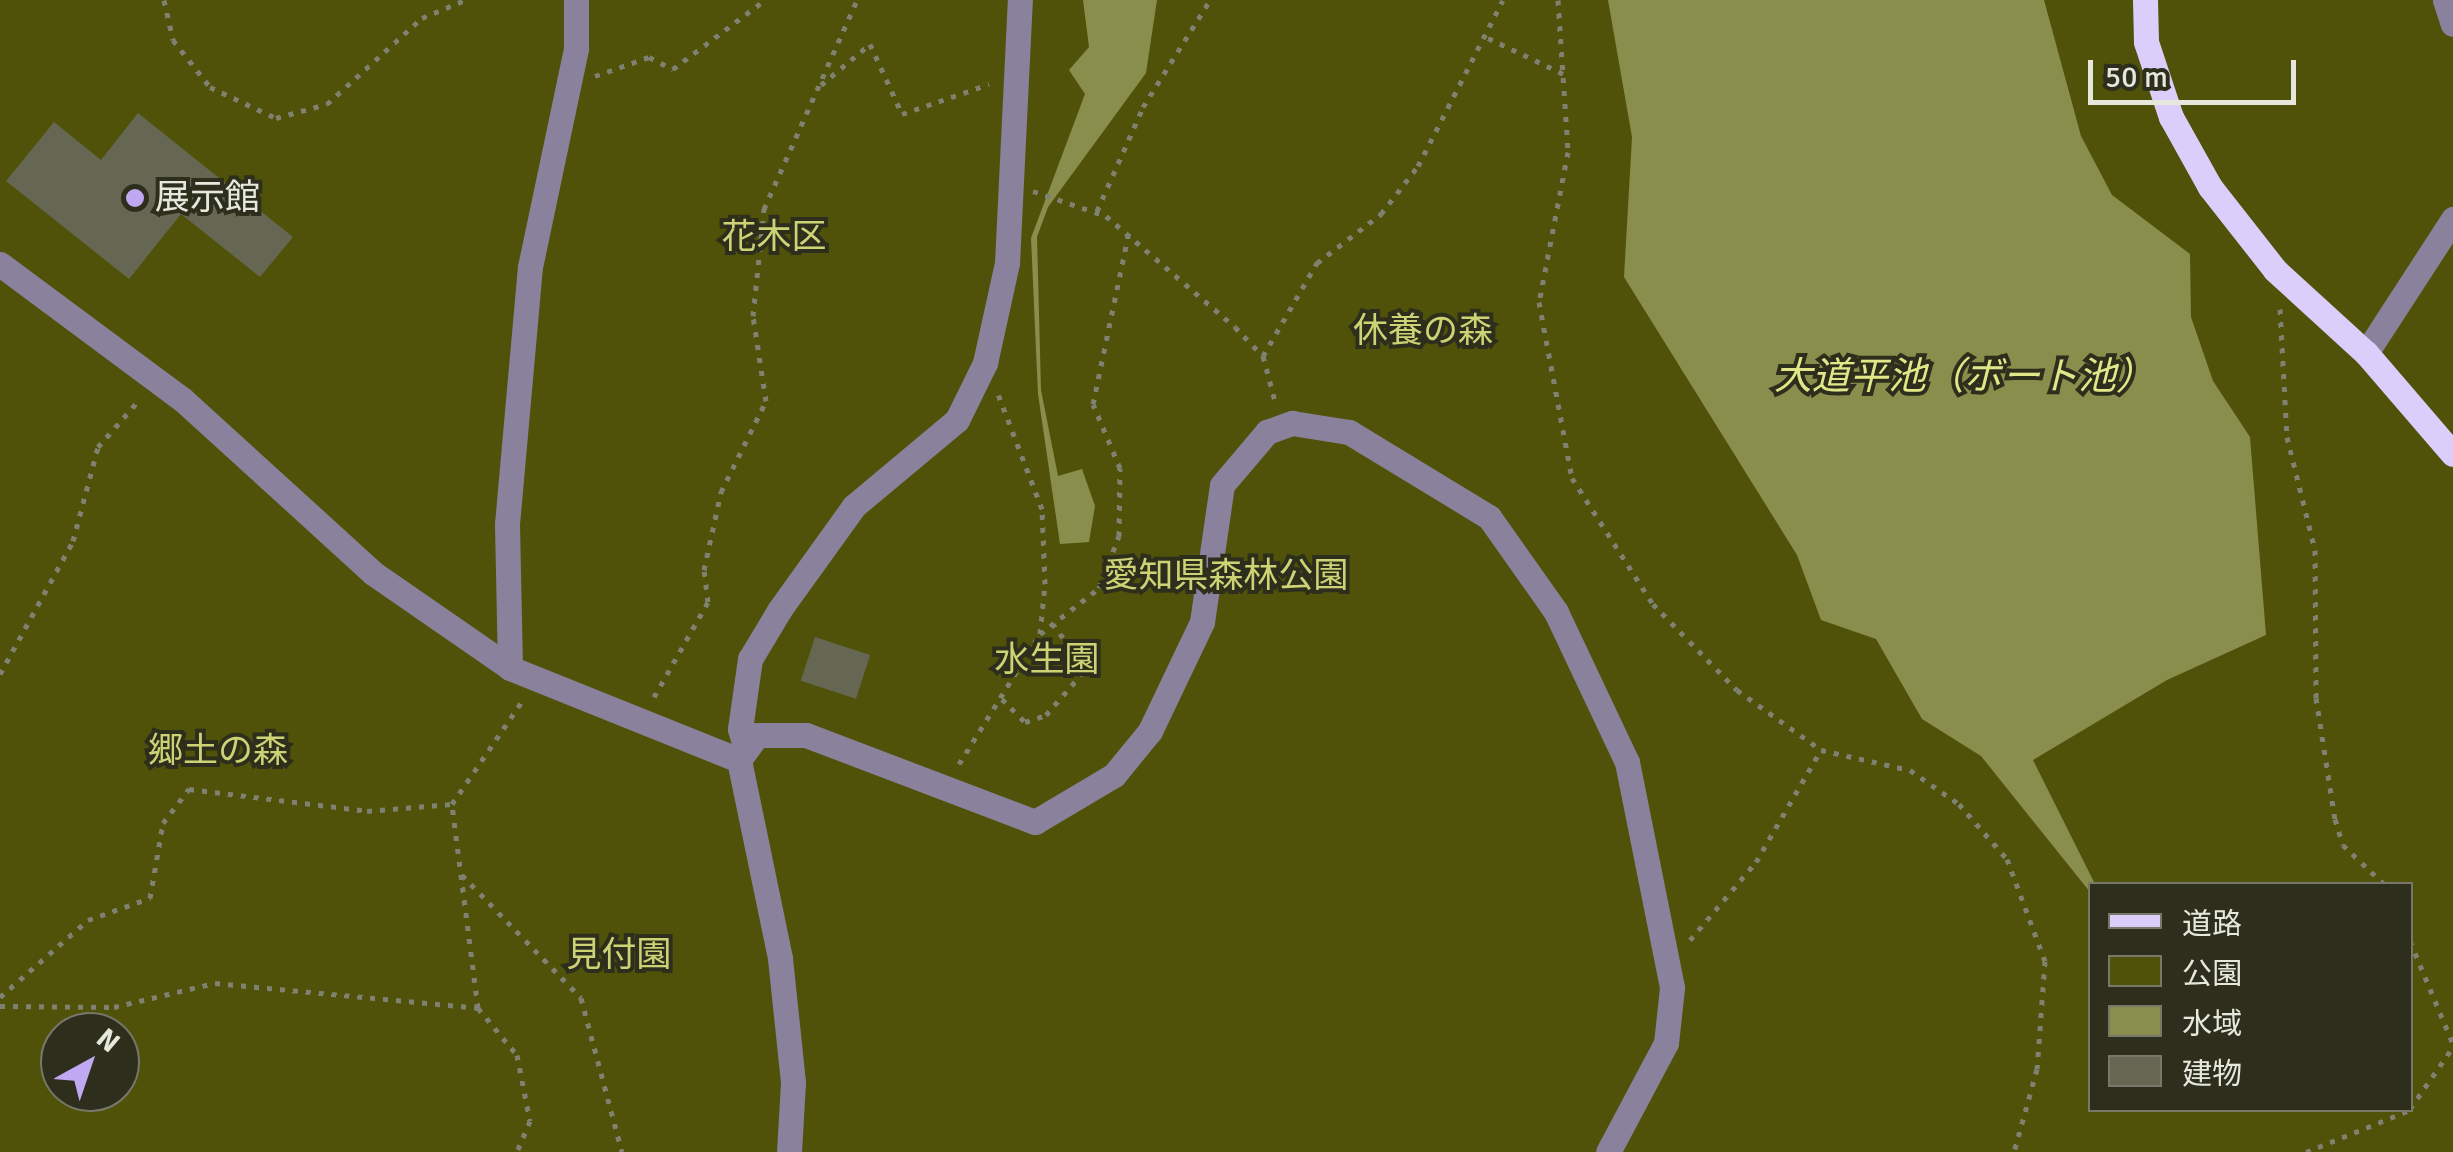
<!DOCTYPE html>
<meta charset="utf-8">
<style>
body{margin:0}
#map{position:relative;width:2453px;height:1152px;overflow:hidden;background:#373926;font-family:Signika,"Noto Sans JP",sans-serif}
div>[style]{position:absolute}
.green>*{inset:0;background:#50520a}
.water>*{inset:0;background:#8a8e4c}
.building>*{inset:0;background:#656753;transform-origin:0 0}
.path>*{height:5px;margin-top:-2.5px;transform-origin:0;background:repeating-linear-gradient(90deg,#7f8171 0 5px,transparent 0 13px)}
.minor>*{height:25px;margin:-12.5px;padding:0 12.5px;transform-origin:12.5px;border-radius:12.5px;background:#8a829c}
.major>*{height:25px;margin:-12.5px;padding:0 12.5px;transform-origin:12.5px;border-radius:12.5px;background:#dbcefa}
.dots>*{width:28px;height:28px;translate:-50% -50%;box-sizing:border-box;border:5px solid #2d2e1c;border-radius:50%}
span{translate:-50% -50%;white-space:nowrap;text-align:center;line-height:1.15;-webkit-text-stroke:8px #2d2e1c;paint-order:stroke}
.poi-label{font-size:35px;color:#e7e8dd}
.left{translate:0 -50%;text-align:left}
.park-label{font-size:35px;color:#cdd374}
.water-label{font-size:38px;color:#e1e788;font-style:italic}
.legend{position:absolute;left:2088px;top:882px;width:325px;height:230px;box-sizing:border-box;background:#2d2e1c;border:2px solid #777869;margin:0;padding:12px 18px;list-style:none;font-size:30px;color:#e7e8dd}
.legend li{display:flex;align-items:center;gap:20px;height:50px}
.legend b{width:50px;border:2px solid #777869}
.north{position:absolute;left:40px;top:1012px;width:100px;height:100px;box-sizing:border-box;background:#2d2e1c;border:2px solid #777869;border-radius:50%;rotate:40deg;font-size:28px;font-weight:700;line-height:40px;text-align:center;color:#e7e8dd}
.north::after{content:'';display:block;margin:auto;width:35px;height:45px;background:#c1a8f3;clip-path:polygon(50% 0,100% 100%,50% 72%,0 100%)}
.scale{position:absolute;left:2088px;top:60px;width:208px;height:45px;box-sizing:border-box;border:5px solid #e7e8dd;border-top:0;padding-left:12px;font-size:30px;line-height:35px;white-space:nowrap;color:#e7e8dd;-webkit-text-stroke:8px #2d2e1c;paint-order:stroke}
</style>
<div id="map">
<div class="green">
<div style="clip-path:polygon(evenodd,0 0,2453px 0,2453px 1152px,0 1152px,0 0,2090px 884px,2410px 884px,2410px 1110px,2090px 1110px,2090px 884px,0 0,60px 1032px,120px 1032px,120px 1092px,60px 1092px,60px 1032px)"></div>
</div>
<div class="water">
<div style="clip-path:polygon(1083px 0,1157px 0,1146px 73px,1048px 207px,1037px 237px,1041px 390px,1058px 476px,1082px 469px,1095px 506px,1089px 542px,1060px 544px,1038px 394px,1031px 238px,1085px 94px,1069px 70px,1089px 47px)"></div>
<div style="clip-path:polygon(1608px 0,2044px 0,2081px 136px,2112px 195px,2190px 254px,2191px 317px,2213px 381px,2250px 437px,2266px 635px,2167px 680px,2033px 760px,2095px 884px,2090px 892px,1981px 756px,1922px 719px,1876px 639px,1821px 620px,1797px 555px,1624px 277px,1632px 137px)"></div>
</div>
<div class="building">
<div style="clip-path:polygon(138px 113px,293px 237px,260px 277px,181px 214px,129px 279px,6px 181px,54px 122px,101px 160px)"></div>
<div style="left:815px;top:637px;width:58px;height:46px;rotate:18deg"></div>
</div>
<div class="path">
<div style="left:164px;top:0;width:41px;rotate:77.3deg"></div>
<div style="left:173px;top:40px;width:60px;rotate:51.8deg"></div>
<div style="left:210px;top:87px;width:73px;rotate:25.2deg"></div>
<div style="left:276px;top:118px;width:53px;rotate:-15.4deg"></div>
<div style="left:327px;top:104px;width:128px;rotate:-42.2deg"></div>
<div style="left:422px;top:18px;width:47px;rotate:-22.7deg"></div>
<div style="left:1558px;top:0;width:152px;rotate:86.2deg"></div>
<div style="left:1568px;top:152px;width:153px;rotate:100.9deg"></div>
<div style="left:1539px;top:302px;width:179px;rotate:79.4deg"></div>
<div style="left:1572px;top:478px;width:150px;rotate:57.3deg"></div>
<div style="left:1653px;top:604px;width:120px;rotate:45.7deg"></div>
<div style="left:1737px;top:690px;width:103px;rotate:35.5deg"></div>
<div style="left:1821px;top:750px;width:91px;rotate:12.7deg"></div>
<div style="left:1910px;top:770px;width:60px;rotate:34.8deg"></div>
<div style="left:1959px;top:804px;width:73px;rotate:48.9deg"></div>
<div style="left:2007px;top:859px;width:109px;rotate:69.6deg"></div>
<div style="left:2045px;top:961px;width:108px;rotate:94.2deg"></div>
<div style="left:2037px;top:1069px;width:86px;rotate:105.5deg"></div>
<div style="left:1488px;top:38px;width:86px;rotate:25.4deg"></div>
<div style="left:595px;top:76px;width:57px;rotate:-19.4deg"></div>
<div style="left:649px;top:57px;width:27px;rotate:27deg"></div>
<div style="left:673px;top:69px;width:115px;rotate:-36.9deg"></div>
<div style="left:821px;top:85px;width:64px;rotate:-39.9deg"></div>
<div style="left:870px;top:44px;width:77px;rotate:65.4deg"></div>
<div style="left:902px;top:114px;width:92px;rotate:-19deg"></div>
<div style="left:1033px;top:191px;width:77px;rotate:18.9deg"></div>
<div style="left:1106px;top:216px;width:170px;rotate:40.7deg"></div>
<div style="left:1235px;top:327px;width:40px;rotate:46deg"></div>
<div style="left:1263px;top:356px;width:51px;rotate:75.1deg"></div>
<div style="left:1097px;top:211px;width:114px;rotate:-66.1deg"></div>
<div style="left:1143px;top:107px;width:126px;rotate:-57.9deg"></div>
<div style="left:2280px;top:309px;width:128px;rotate:86.9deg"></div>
<div style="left:2287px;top:437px;width:116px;rotate:76.1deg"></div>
<div style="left:2315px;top:550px;width:148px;rotate:89.6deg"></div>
<div style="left:2316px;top:698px;width:122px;rotate:81.1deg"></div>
<div style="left:2335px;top:819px;width:27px;rotate:73deg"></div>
<div style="left:2343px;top:845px;width:57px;rotate:43.6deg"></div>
<div style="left:1263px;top:356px;width:108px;rotate:-59.9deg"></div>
<div style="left:1317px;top:263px;width:81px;rotate:-37.4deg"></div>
<div style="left:1381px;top:214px;width:61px;rotate:-52.4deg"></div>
<div style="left:1418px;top:166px;width:186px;rotate:-62.9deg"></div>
<div style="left:1040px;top:634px;width:75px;rotate:-37.9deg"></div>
<div style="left:1099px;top:588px;width:56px;rotate:-69deg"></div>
<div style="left:1119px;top:536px;width:68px;rotate:-89.2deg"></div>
<div style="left:1120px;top:468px;width:69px;rotate:-112.9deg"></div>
<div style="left:1093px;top:404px;width:172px;rotate:-78.2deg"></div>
<div style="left:0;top:674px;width:152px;rotate:-61.2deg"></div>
<div style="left:73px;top:541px;width:97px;rotate:-75.1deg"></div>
<div style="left:98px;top:447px;width:62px;rotate:-48.9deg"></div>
<div style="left:654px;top:697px;width:109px;rotate:-60.4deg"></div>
<div style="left:708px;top:602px;width:32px;rotate:-97deg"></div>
<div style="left:704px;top:570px;width:80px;rotate:-77.7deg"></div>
<div style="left:721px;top:492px;width:102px;rotate:-63.7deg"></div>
<div style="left:766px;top:401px;width:86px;rotate:-98.7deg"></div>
<div style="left:753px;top:316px;width:108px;rotate:-84.1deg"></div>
<div style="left:764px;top:209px;width:229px;rotate:-66deg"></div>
<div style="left:1002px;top:699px;width:33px;rotate:45deg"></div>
<div style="left:1025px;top:722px;width:22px;rotate:-18deg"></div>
<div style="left:1046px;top:715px;width:61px;rotate:-49deg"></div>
<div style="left:1086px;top:669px;width:56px;rotate:-126.3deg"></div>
<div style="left:959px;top:764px;width:153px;rotate:-58.1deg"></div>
<div style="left:1040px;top:634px;width:50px;rotate:-84.3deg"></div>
<div style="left:1045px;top:584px;width:75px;rotate:-92.3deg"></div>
<div style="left:1042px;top:509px;width:123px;rotate:-110.9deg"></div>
<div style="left:462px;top:875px;width:171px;rotate:45.9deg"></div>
<div style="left:581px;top:998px;width:159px;rotate:75.1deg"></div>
<div style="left:1690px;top:940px;width:102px;rotate:-49.8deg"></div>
<div style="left:1756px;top:862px;width:129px;rotate:-59.9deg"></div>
<div style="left:2410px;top:941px;width:112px;rotate:67.3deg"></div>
<div style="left:0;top:997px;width:117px;rotate:-41.2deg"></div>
<div style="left:88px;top:920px;width:66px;rotate:-19.5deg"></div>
<div style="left:150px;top:898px;width:76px;rotate:-80.2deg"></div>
<div style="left:163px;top:823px;width:43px;rotate:-52.6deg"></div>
<div style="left:189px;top:789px;width:179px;rotate:7deg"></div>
<div style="left:367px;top:811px;width:85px;rotate:-4.7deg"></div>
<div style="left:0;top:1006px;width:114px;rotate:0.5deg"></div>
<div style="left:114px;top:1007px;width:104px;rotate:-13.4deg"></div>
<div style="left:215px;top:983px;width:264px;rotate:5.4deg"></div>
<div style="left:478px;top:1008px;width:61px;rotate:50.3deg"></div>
<div style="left:517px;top:1055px;width:67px;rotate:78.9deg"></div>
<div style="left:530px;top:1121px;width:34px;rotate:113deg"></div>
<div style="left:478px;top:1008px;width:206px;rotate:-97.3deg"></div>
<div style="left:452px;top:804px;width:126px;rotate:-55.7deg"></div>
<div style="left:2410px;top:1109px;width:75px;rotate:-55.3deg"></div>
<div style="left:2306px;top:1152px;width:112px;rotate:-22deg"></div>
</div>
<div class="minor">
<div style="left:2445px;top:0;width:25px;rotate:72deg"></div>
<div style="left:0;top:264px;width:227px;rotate:36.6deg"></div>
<div style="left:182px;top:399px;width:258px;rotate:42.3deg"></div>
<div style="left:373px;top:573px;width:167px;rotate:34.7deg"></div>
<div style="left:510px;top:668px;width:247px;rotate:21.9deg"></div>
<div style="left:2366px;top:353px;width:160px;rotate:-57deg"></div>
<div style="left:510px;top:668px;width:144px;rotate:-91.2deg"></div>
<div style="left:507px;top:524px;width:258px;rotate:-84.9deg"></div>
<div style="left:530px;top:267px;width:224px;rotate:-78.1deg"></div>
<div style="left:576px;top:48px;width:48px;rotate:-90deg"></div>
<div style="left:746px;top:750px;width:22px;rotate:-106deg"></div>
<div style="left:740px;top:729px;width:71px;rotate:-81.9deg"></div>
<div style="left:750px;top:659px;width:58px;rotate:-59deg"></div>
<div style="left:780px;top:609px;width:127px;rotate:-54.3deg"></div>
<div style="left:854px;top:506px;width:134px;rotate:-39.9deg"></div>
<div style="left:957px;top:420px;width:64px;rotate:-63.8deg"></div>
<div style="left:985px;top:363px;width:102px;rotate:-77.6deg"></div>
<div style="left:1007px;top:263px;width:263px;rotate:-87.2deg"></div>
<div style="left:789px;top:1152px;width:70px;rotate:-86.7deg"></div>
<div style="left:793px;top:1082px;width:125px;rotate:-96deg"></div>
<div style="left:780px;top:958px;width:202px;rotate:-101.7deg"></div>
<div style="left:739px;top:760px;width:31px;rotate:-54deg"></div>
<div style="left:757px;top:735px;width:49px"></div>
<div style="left:806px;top:735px;width:245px;rotate:20.8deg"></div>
<div style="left:1035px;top:822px;width:92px;rotate:-30.7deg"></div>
<div style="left:1114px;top:775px;width:57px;rotate:-50.7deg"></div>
<div style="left:1150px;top:731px;width:121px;rotate:-64.5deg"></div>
<div style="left:1202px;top:622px;width:138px;rotate:-81.7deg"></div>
<div style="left:1222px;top:485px;width:70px;rotate:-49.7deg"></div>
<div style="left:1267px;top:432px;width:27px;rotate:-20deg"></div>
<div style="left:1292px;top:423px;width:58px;rotate:9deg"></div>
<div style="left:1349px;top:432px;width:164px;rotate:31.3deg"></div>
<div style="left:1489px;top:517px;width:116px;rotate:54.8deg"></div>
<div style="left:1556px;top:612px;width:166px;rotate:64.7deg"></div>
<div style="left:1627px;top:762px;width:230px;rotate:78.7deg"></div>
<div style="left:1672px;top:988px;width:55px;rotate:96.2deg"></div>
<div style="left:1666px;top:1043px;width:123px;rotate:118deg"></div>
</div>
<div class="major">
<div style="left:2145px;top:0;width:42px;rotate:88.6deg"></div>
<div style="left:2146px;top:42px;width:79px;rotate:71.6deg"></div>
<div style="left:2171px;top:117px;width:80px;rotate:60.9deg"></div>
<div style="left:2210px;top:187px;width:105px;rotate:51.9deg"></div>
<div style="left:2275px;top:270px;width:123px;rotate:42.4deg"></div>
<div style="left:2366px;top:353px;width:133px;rotate:49.3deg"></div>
</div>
<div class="dots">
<div style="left:135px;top:198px;background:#c1a8f3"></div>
</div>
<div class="poi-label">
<span class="left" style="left:155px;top:198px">展示館</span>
</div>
<div class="park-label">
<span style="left:774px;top:237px">花木区</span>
<span style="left:1423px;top:331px">休養の森</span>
<span style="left:1226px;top:576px">愛知県森林公園</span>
<span style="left:1047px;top:660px">水生園</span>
<span style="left:218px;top:751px">郷土の森</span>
<span style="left:619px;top:955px">見付園</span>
</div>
<div class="water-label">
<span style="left:1964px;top:377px">大道平池（ボート池）</span>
</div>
<ul class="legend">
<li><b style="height:12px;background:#dbcefa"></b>道路</li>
<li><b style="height:28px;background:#50520a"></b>公園</li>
<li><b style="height:28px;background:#8a8e4c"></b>水域</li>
<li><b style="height:28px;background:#656753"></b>建物</li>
</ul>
<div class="north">N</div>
<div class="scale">50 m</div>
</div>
